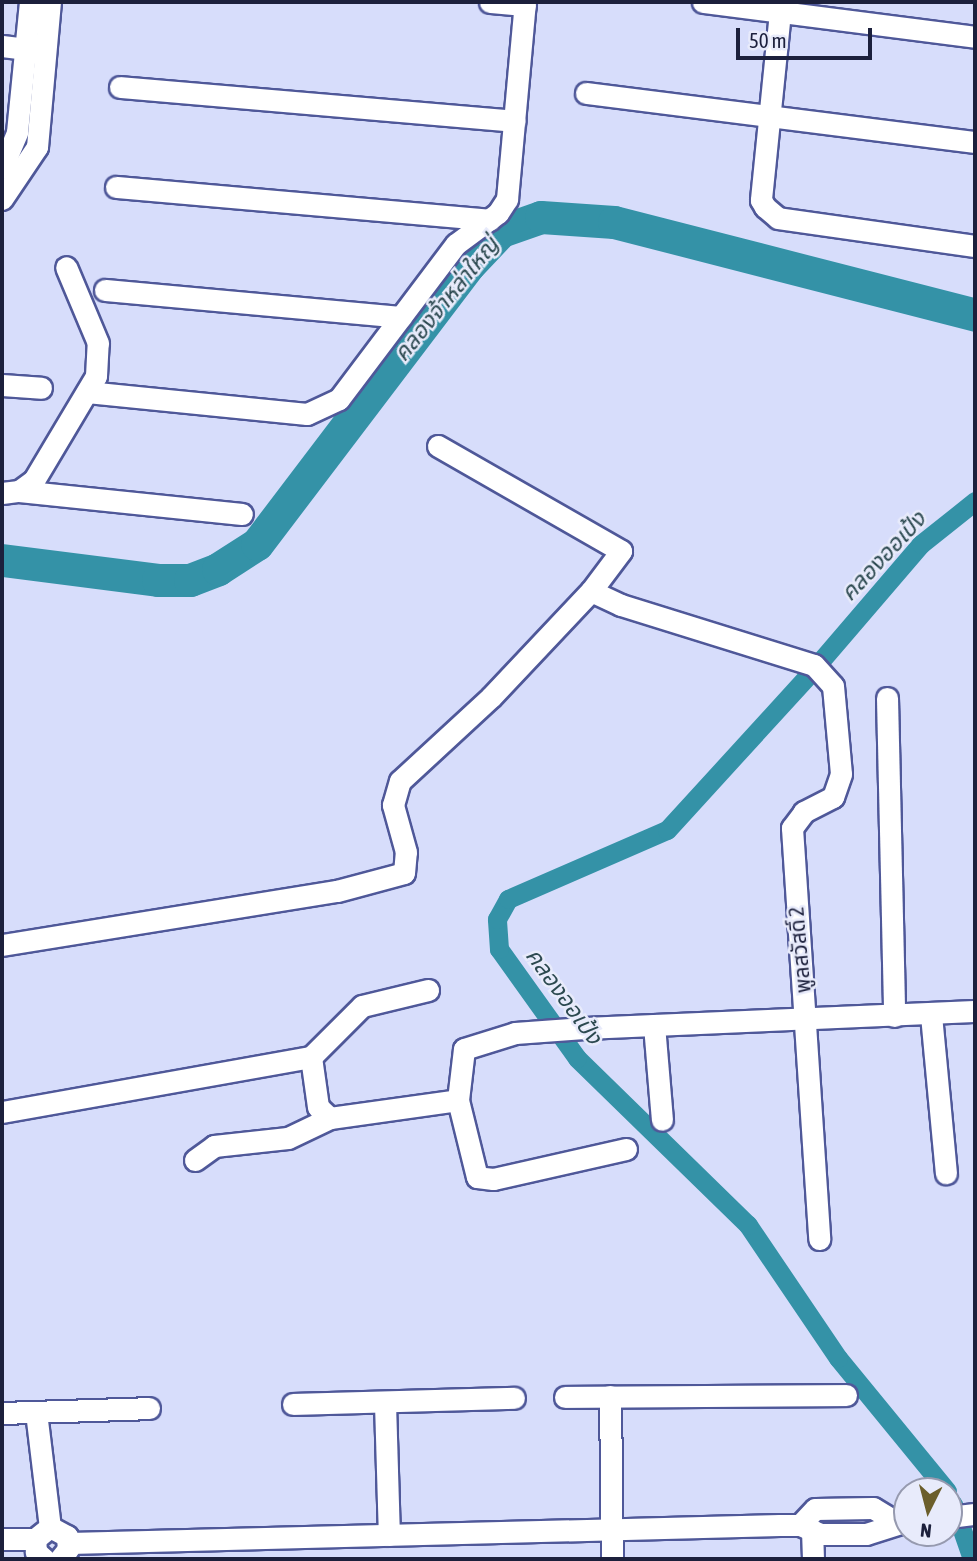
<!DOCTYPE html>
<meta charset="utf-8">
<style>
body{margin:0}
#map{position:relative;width:977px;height:1561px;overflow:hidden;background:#d7ddfb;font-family:"Asap Condensed","Noto Sans Thai",sans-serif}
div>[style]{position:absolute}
.canal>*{height:19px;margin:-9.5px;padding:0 9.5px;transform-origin:9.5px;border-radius:9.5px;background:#3492a7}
.river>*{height:33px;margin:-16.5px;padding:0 16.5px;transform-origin:16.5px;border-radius:16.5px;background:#3492a7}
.roads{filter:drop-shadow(2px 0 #4f5899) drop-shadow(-2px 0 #4f5899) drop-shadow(0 2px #4f5899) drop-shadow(0 -2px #4f5899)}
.minor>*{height:21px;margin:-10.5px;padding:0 10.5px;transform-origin:10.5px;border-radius:10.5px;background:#fff}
span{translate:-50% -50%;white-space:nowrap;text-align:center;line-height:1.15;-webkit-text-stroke:5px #e8ebfb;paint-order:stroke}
.street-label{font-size:21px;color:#1c203c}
.water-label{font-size:23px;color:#2c4950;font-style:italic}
.frame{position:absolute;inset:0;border:4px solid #1c203c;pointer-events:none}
.north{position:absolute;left:893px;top:1477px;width:70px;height:70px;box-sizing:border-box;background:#e8ebfb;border:2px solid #969aaf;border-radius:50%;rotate:186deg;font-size:19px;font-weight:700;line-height:28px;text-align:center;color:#1c203c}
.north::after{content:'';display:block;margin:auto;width:24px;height:32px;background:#6b5e2b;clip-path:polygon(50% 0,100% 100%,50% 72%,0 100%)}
.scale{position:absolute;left:736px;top:28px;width:136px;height:32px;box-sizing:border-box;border:4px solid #1c203c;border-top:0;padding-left:9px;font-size:21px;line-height:24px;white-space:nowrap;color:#1c203c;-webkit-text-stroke:5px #e8ebfb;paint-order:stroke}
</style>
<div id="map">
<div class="canal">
<div style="left:947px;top:1491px;width:172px;rotate:-129.3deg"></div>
<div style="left:838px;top:1358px;width:161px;rotate:-124.1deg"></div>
<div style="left:748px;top:1225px;width:239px;rotate:-135.7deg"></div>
<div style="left:577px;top:1058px;width:134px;rotate:-125.6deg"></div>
<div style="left:499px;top:949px;width:30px;rotate:-94deg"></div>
<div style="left:497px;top:919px;width:23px;rotate:-61deg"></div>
<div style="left:508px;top:899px;width:173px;rotate:-23.5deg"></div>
<div style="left:667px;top:830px;width:215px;rotate:-47.6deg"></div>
<div style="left:812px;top:671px;width:167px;rotate:-49.4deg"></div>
<div style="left:921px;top:544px;width:69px;rotate:-38.5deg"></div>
<div style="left:953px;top:1504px;width:58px;rotate:70.9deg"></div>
</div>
<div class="river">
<div style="left:2px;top:560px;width:157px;rotate:7.3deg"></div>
<div style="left:158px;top:580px;width:32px"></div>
<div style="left:190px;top:580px;width:30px;rotate:-21deg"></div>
<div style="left:218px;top:569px;width:46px;rotate:-32.7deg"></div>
<div style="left:257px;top:544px;width:350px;rotate:-52.8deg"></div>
<div style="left:469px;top:265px;width:47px;rotate:-46.7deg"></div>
<div style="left:501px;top:231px;width:42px;rotate:-19.3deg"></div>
<div style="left:541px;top:217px;width:73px;rotate:3.9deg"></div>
<div style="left:614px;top:222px;width:373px;rotate:14.4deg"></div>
</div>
<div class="roads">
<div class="minor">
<div style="left:490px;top:2px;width:35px;rotate:5deg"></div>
<div style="left:703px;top:2px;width:274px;rotate:7.3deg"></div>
<div style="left:781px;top:2px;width:199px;rotate:95.8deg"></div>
<div style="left:761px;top:200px;width:8px;rotate:60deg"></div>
<div style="left:765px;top:207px;width:17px;rotate:40deg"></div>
<div style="left:778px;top:218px;width:199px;rotate:8.1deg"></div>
<div style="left:2px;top:46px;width:35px;rotate:7deg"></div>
<div style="left:120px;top:87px;width:396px;rotate:4.9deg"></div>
<div style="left:586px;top:93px;width:392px;rotate:7.2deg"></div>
<div style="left:2px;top:168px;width:39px;rotate:-67deg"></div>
<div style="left:17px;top:132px;width:131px;rotate:-84.3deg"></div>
<div style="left:116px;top:187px;width:375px;rotate:5deg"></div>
<div style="left:2px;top:199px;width:63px;rotate:-56.1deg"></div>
<div style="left:37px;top:147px;width:146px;rotate:-84.9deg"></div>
<div style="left:105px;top:290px;width:297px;rotate:5.2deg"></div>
<div style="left:2px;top:385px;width:39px;rotate:4deg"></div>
<div style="left:87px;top:392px;width:221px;rotate:5.7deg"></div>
<div style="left:307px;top:414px;width:35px;rotate:-25deg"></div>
<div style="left:339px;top:399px;width:194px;rotate:-53deg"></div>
<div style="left:456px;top:244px;width:52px;rotate:-36.4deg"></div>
<div style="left:498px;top:213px;width:17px;rotate:-57deg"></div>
<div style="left:507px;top:199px;width:198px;rotate:-84.8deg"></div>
<div style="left:438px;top:446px;width:211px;rotate:29.8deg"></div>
<div style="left:621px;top:551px;width:50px;rotate:126.9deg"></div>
<div style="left:19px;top:491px;width:224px;rotate:5.9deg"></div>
<div style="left:2px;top:493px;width:17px;rotate:-7deg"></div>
<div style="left:19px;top:491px;width:19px;rotate:-36deg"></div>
<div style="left:34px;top:480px;width:121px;rotate:-59.2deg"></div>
<div style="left:96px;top:376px;width:33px;rotate:-87deg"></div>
<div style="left:98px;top:343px;width:82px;rotate:-112.8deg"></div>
<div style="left:887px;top:698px;width:318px;rotate:88.7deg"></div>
<div style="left:2px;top:945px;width:339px;rotate:-9.2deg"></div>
<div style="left:337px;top:891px;width:69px;rotate:-15deg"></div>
<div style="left:404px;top:873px;width:21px;rotate:-85deg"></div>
<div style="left:406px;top:852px;width:49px;rotate:-105.5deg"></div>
<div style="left:393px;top:805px;width:25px;rotate:-74deg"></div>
<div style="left:400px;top:781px;width:124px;rotate:-42.7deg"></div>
<div style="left:491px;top:697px;width:146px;rotate:-46.7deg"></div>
<div style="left:591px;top:591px;width:33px;rotate:25deg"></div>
<div style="left:621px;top:605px;width:202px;rotate:17.3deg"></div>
<div style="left:814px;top:665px;width:28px;rotate:48deg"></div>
<div style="left:833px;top:686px;width:88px;rotate:84.8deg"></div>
<div style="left:841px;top:774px;width:24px;rotate:109deg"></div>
<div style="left:833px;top:797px;width:33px;rotate:153deg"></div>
<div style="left:804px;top:812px;width:20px;rotate:127deg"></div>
<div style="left:792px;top:828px;width:412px;rotate:86.2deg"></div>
<div style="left:931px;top:1015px;width:159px;rotate:84.6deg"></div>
<div style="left:654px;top:1025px;width:95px;rotate:85.2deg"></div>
<div style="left:311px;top:1057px;width:50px;rotate:82deg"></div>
<div style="left:318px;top:1107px;width:16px;rotate:43deg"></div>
<div style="left:2px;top:1112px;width:314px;rotate:-10.1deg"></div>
<div style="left:311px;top:1057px;width:72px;rotate:-45deg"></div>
<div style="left:362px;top:1006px;width:68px;rotate:-13.6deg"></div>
<div style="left:626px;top:1149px;width:136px;rotate:167.3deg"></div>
<div style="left:493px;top:1179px;width:16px;rotate:-173deg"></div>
<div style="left:477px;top:1177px;width:79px;rotate:-103.9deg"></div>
<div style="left:458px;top:1100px;width:51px;rotate:-83.3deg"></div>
<div style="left:464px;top:1049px;width:53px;rotate:-17.4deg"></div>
<div style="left:515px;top:1033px;width:69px;rotate:-4.1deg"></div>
<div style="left:584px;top:1028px;width:391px;rotate:-2.5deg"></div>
<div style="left:195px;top:1160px;width:24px;rotate:-36deg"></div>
<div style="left:214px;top:1146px;width:74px;rotate:-6.2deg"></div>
<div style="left:288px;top:1138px;width:47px;rotate:-25.5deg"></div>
<div style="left:330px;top:1118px;width:129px;rotate:-8deg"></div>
<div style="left:610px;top:1396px;width:163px;rotate:89.3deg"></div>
<div style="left:565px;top:1397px;width:281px;rotate:-0.4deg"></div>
<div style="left:385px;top:1403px;width:132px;rotate:88.3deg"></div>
<div style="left:293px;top:1404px;width:221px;rotate:-1.6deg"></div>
<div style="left:36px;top:1412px;width:116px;rotate:83.1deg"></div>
<div style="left:2px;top:1413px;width:147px;rotate:-1.9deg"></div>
<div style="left:949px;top:1517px;width:26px;rotate:-7deg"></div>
<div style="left:800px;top:1525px;width:22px;rotate:-47deg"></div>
<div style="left:815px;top:1509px;width:58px;rotate:-1deg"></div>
<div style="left:873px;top:1508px;width:27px;rotate:31deg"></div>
<div style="left:812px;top:1530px;width:29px;rotate:88deg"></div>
<div style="left:2px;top:1539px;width:33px"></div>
<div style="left:69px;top:1543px;width:711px;rotate:-1.45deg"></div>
<div style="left:780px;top:1525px;width:20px"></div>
<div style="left:800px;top:1525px;width:22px;rotate:24deg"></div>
<div style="left:820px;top:1534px;width:46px"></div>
<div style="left:866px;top:1534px;width:43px;rotate:-17.6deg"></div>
<div style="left:44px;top:1559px;width:11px;rotate:-139deg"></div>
<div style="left:36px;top:1552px;width:13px;rotate:-94deg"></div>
<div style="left:35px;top:1539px;width:19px;rotate:-39deg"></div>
<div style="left:50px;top:1527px;width:19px;rotate:28deg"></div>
<div style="left:67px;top:1536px;width:13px;rotate:86deg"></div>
<div style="left:68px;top:1549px;width:13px;rotate:129deg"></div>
</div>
</div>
<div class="street-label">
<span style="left:799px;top:950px;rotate:-95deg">พูลสวัสดิ์ 2</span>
</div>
<div class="water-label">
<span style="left:446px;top:299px;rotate:-51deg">คลองจ้าหล่าใหญ่</span>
<span style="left:883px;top:556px;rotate:-47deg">คลองออเป้ง</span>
<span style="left:564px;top:996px;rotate:54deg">คลองออเป้ง</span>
</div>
<div class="frame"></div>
<div class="north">N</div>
<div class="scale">50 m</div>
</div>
